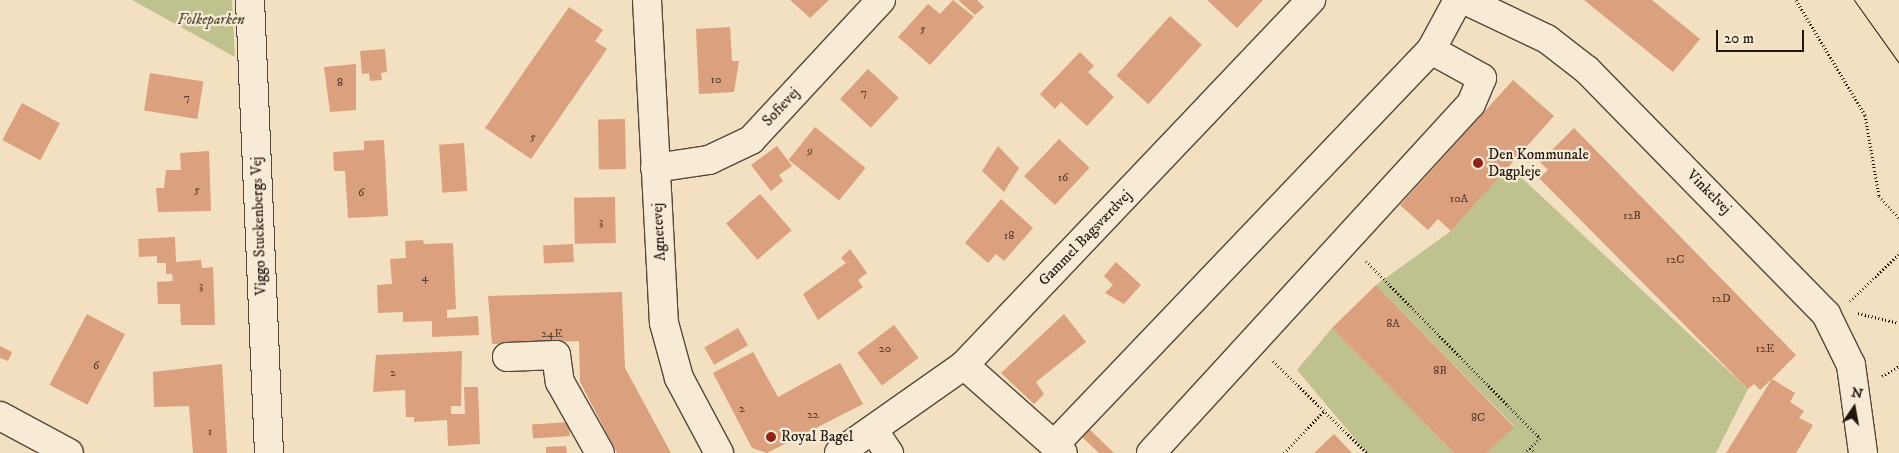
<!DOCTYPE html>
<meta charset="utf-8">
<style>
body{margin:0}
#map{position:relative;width:1899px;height:453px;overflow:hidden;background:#f2e0c0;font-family:"IM FELL DW Pica",serif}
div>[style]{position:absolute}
.green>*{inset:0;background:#bfc18f}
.building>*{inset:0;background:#dba07d;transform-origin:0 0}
.path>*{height:3px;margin-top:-1.5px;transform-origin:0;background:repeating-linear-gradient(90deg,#21160e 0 1px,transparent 0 3.5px)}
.roads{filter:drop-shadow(1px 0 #55483a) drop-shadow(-1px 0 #55483a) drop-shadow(0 1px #55483a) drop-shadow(0 -1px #55483a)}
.minor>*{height:28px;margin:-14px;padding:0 14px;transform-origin:14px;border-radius:14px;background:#f7ebd6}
.tram>*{height:1px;margin:-0.5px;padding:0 0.5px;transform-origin:0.5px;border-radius:0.5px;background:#21160e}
.dots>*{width:14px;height:14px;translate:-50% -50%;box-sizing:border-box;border:2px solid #f7ebd6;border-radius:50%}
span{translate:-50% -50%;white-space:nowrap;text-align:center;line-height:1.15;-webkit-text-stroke:4.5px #f7ebd6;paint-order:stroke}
.number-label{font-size:12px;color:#50382a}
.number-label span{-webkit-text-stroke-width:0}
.park-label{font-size:15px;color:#58523b;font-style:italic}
.street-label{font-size:15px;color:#21160e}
.poi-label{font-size:15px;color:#21160e}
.left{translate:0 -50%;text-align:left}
.north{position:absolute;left:1829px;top:383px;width:50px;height:50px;-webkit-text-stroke:4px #f7ebd6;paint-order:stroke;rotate:12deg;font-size:14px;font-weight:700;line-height:20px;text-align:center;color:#21160e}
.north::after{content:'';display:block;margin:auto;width:18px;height:22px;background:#21160e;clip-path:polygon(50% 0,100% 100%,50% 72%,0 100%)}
.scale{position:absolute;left:1716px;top:30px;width:88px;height:22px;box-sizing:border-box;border:2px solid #21160e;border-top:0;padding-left:6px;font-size:15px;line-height:18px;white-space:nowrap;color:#21160e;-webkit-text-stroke:4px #f7ebd6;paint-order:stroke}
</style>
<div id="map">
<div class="green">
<div style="clip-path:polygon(132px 0,232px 0,235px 57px)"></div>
<div style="clip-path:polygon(1509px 166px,1748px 389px,1716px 453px,1487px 453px,1514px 426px,1376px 285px,1451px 231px)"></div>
<div style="clip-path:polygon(1332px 328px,1454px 453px,1367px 453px,1297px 370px)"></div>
</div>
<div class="building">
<div style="clip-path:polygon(790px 0,829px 0,810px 18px)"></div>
<div style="clip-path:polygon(953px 0,974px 17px,930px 65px,898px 37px,928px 4px,940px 14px)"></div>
<div style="clip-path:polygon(958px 0,977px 0,984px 7px,975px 15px)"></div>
<div style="clip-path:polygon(1207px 0,1263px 0,1237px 28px)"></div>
<div style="clip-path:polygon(1584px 0,1652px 0,1700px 39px,1673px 72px)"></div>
<div style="clip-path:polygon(569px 7px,603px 30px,595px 41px,607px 49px,531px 159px,485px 128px)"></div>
<div style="left:1170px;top:16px;width:43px;height:80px;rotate:42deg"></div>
<div style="clip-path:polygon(730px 27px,732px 61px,739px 61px,734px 92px,699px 94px,696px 29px)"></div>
<div style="clip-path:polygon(385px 49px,387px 72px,381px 73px,382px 80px,370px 81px,369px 73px,362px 74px,360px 51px)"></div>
<div style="clip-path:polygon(1080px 52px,1094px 66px,1088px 72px,1114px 97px,1087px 126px,1061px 102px,1055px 109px,1040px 94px)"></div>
<div style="clip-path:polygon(356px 64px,356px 110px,330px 112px,324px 67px)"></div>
<div style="left:868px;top:69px;width:42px;height:41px;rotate:43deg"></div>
<div style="left:150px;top:73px;width:54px;height:38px;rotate:9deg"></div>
<div style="clip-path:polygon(1513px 80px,1554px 116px,1451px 231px,1438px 219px,1428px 230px,1400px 205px)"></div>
<div style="left:22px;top:103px;width:43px;height:42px;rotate:28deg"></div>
<div style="left:625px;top:119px;width:50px;height:27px;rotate:89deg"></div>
<div style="left:815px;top:127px;width:65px;height:42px;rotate:39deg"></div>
<div style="clip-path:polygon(1574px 128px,1796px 355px,1772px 379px,1795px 393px,1790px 402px,1804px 411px,1799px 418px,1813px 425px,1796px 453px,1726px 453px,1772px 379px,1760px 390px,1754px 384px,1748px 389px,1539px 178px,1548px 170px,1540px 162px)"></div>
<div style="left:1059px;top:139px;width:42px;height:51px;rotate:43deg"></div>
<div style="clip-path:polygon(384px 140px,388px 216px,348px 218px,345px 171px,334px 171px,333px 152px,364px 150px,364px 141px)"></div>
<div style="left:464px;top:143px;width:48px;height:25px;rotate:86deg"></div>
<div style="clip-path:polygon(777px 146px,792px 166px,779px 175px,783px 181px,771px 191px,751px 165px)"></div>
<div style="clip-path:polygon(998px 146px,1019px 168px,1004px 192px,982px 171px)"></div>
<div style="clip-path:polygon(209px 151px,211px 211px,158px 212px,156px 188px,164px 188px,166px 170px,181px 170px,180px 153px)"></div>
<div style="left:760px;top:194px;width:48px;height:45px;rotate:49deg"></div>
<div style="left:615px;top:197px;width:46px;height:41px;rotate:89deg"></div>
<div style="clip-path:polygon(1001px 199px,1033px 228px,1004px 261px,996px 254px,988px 263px,965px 243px)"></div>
<div style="clip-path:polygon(175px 237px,176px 262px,201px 260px,202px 268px,213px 267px,215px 325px,181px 325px,180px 304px,158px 304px,157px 282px,173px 281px,172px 274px,166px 274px,166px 263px,157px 263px,157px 256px,139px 257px,138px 239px)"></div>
<div style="clip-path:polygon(423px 240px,424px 244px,453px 243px,456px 309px,447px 310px,447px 318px,478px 316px,479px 335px,432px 337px,432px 321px,403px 322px,403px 312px,378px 313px,377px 285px,392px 284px,390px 259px,406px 258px,405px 241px)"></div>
<div style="left:573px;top:244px;width:18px;height:30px;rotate:87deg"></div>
<div style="clip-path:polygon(850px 249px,867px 273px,858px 280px,863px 287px,818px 320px,803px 294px,846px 263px,841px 258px)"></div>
<div style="clip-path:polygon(1116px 262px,1141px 285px,1124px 304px,1105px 293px,1113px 285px,1104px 276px)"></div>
<div style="clip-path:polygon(1376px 285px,1514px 427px,1487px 453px,1454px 453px,1332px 328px)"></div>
<div style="clip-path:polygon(622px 292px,625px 368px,671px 453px,617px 453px,580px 382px,579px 341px,492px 344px,488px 296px)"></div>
<div style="left:87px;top:314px;width:43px;height:80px;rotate:28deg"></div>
<div style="clip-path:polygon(1064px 314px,1086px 342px,1036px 382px,1044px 394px,1034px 404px,1001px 373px)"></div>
<div style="left:894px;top:325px;width:41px;height:46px;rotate:53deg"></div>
<div style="left:738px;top:328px;width:20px;height:39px;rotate:60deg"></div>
<div style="clip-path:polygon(0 346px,12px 352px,8px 361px,0 358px)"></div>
<div style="clip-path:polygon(462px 351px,461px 406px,451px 406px,451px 414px,465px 414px,464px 387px,478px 387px,480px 444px,448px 446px,447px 420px,414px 422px,414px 417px,406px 417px,405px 390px,373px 392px,376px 355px)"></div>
<div style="clip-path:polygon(753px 352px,778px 397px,840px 363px,863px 404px,767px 453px,752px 448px,713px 373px)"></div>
<div style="clip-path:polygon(222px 364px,227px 453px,193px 453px,189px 406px,154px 407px,153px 372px)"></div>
<div style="left:569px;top:422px;width:14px;height:37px;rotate:86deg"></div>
<div style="clip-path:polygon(1086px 426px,1114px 453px,1099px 453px,1079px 434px)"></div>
<div style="clip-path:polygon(1334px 434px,1352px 453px,1314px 453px)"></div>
<div style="clip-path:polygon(566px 446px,567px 453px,546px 453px,546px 447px)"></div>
</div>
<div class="path">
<div style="left:1796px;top:0;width:134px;rotate:59deg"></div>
<div style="left:1865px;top:115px;width:82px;rotate:80.2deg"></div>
<div style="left:1879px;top:196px;width:30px;rotate:48deg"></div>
<div style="left:1366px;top:261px;width:248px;rotate:45.5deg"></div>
<div style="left:1540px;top:438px;width:21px;rotate:135deg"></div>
<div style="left:1850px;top:301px;width:68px;rotate:-43.8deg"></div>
<div style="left:1858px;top:313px;width:42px;rotate:13.7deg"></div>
<div style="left:1273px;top:361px;width:132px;rotate:44.4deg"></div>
<div style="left:1882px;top:376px;width:20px;rotate:-30deg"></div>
<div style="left:1530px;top:448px;width:7px;rotate:45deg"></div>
<div style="left:1284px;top:453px;width:58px;rotate:-46.4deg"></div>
</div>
<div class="roads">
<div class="minor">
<div style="left:250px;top:0;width:453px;rotate:87.6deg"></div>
<div style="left:647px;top:0;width:323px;rotate:87deg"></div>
<div style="left:664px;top:323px;width:57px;rotate:74.7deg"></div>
<div style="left:679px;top:378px;width:85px;rotate:61.9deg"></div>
<div style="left:1465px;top:0;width:91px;rotate:25.4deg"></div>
<div style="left:1547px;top:39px;width:51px;rotate:37.8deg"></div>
<div style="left:1587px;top:70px;width:342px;rotate:45.6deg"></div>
<div style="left:1826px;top:314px;width:57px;rotate:63.9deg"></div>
<div style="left:1851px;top:365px;width:89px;rotate:82.2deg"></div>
<div style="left:655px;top:168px;width:55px;rotate:-8.4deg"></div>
<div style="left:709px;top:160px;width:47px;rotate:-25.5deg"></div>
<div style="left:751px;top:140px;width:191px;rotate:-47.1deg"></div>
<div style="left:507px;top:357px;width:49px;rotate:-2.3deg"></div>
<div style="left:556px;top:355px;width:27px;rotate:82deg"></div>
<div style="left:560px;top:382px;width:81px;rotate:60.6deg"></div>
<div style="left:964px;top:365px;width:132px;rotate:41.6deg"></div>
<div style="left:0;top:416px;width:78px;rotate:28.2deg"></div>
<div style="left:874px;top:431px;width:27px;rotate:56deg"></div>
<div style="left:1054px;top:445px;width:546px;rotate:-46.34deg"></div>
<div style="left:1431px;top:50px;width:57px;rotate:-61.6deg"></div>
<div style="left:839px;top:453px;width:153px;rotate:-35.1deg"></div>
<div style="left:964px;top:365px;width:504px;rotate:-46.45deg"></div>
<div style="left:1151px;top:453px;width:473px;rotate:-47.5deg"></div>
<div style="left:1471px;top:104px;width:28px;rotate:-67deg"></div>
<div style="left:1482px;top:78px;width:58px;rotate:-151.2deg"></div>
</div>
</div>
<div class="tram">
<div style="left:1854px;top:0;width:77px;rotate:54.5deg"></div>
</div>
<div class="dots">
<div style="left:1478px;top:163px;background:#8f2418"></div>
<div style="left:771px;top:437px;background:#8f2418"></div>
</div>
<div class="number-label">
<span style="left:923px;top:29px">5</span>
<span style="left:716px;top:80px">10</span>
<span style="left:340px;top:83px">8</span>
<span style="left:864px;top:93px">7</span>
<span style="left:187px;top:98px">7</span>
<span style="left:533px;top:137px">5</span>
<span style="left:810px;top:151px">9</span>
<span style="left:1063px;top:178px">16</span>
<span style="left:197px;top:190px">5</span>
<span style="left:361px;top:193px">6</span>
<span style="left:1459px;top:199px">10A</span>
<span style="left:1632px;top:216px">12B</span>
<span style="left:601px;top:222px">3</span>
<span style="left:1009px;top:236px">18</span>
<span style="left:1675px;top:260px">12C</span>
<span style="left:425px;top:278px">4</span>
<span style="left:201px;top:286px">3</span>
<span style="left:1721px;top:299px">12D</span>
<span style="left:1393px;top:324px">8A</span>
<span style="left:552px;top:334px">24E</span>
<span style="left:885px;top:349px">20</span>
<span style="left:1765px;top:349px">12E</span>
<span style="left:96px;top:366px">6</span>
<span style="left:1440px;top:371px">8B</span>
<span style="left:393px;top:373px">2</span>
<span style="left:742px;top:409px">2</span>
<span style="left:813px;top:415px">22</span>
<span style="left:1478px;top:418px">8C</span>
<span style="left:210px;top:432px">1</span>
</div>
<div class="park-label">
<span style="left:211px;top:20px">Folkeparken</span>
</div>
<div class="street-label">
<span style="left:781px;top:107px;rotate:-47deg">Sofievej</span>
<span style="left:1709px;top:192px;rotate:45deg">Vinkelvej</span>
<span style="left:259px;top:226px;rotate:-92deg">Viggo Stuckenbergs Vej</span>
<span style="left:659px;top:232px;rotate:-93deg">Agnetevej</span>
<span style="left:1085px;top:238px;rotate:-46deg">Gammel Bagsværdvej</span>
</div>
<div class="poi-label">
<span class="left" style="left:1488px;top:163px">Den Kommunale<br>Dagpleje</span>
<span class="left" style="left:781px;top:437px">Royal Bagel</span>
</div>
<div class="north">N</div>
<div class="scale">20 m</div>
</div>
